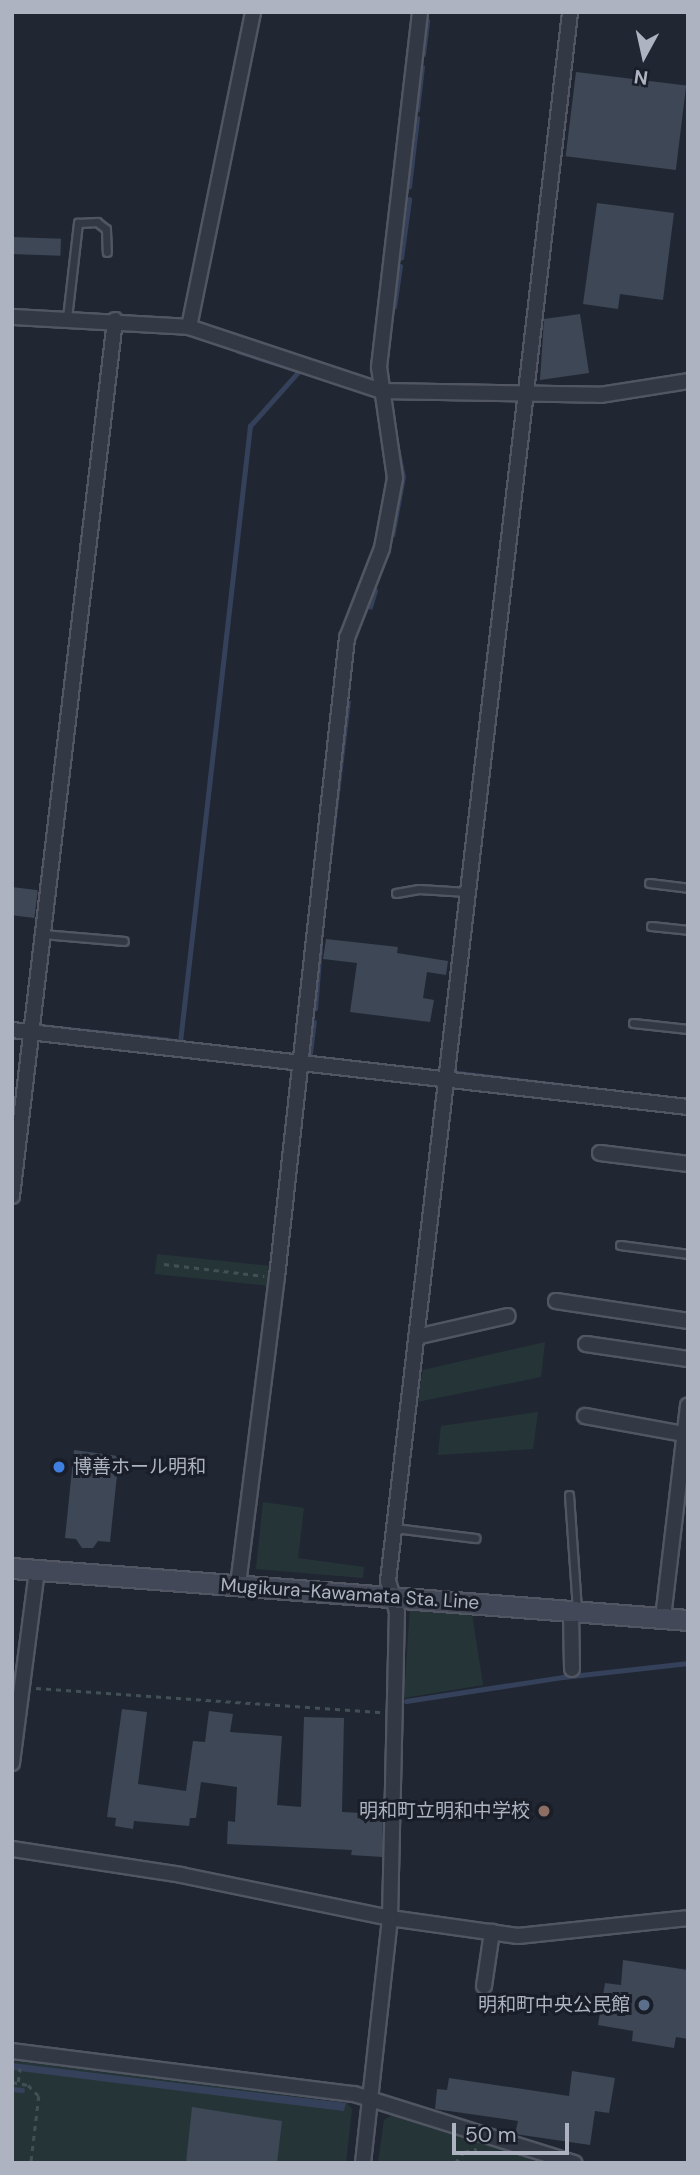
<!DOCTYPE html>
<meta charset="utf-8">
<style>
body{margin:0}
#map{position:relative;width:700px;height:2175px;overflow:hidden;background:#202733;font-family:"DM Sans","Noto Sans JP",sans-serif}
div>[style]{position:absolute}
.green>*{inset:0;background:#253537;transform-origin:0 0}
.water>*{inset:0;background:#35415a}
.stream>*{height:4.5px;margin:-2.25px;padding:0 2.25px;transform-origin:2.25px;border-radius:2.25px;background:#35415a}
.building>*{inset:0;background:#3e4756;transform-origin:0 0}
.path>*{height:2.5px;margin-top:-1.25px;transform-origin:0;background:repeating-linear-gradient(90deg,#415054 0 5px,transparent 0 10px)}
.roads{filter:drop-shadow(2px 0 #515662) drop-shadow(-2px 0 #515662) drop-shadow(0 2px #515662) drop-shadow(0 -2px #515662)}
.service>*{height:7px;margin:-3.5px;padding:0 3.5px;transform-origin:3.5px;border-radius:3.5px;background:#333944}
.minor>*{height:14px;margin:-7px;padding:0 7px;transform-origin:7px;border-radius:7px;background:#333944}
.secondary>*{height:19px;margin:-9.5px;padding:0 9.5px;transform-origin:9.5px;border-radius:9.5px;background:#424857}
.dots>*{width:19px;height:19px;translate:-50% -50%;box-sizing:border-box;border:4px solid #191e29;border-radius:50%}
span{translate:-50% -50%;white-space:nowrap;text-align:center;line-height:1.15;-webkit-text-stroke:6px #191e29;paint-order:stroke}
.poi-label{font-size:19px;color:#adb3c1}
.left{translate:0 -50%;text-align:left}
.right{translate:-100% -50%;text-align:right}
.street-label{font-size:19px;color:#adb3c1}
.frame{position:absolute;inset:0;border:14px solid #adb3c1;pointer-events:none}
.north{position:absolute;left:609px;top:21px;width:70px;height:70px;-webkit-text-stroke:5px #191e29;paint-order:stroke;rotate:188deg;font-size:19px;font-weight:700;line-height:28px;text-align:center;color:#adb3c1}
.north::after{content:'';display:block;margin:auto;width:24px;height:32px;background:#adb3c1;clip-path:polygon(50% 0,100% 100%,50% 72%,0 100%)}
.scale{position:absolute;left:452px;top:2123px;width:117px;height:32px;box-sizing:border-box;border:4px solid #adb3c1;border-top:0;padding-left:9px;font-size:21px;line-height:24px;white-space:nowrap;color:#adb3c1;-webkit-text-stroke:5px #191e29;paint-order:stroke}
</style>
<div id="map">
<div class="green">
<div style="left:157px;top:1254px;width:114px;height:20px;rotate:6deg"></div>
<div style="clip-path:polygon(545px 1342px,541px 1377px,417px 1402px,423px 1370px)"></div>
<div style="clip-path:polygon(538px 1412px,533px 1449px,438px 1455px,441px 1426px)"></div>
<div style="clip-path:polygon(263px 1502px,304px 1508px,298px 1558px,364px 1567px,363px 1578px,256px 1569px)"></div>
<div style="clip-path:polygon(410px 1608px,472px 1614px,483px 1685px,404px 1698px)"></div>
<div style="clip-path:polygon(12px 2059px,347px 2103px,352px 2109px,346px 2163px,12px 2163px)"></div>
<div style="clip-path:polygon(395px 2113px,546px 2163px,378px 2163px,384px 2120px)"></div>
</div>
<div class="water">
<div style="clip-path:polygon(393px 414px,406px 477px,395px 537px,391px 536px,402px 477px)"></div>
<div style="clip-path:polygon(347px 700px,351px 701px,332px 860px,327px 859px)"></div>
<div style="clip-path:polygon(12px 2063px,244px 2091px,346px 2103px,344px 2111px,12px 2070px)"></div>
</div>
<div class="stream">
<div style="left:423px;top:55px;width:34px;rotate:-83deg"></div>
<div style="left:417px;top:110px;width:43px;rotate:-83.4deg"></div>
<div style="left:409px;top:187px;width:69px;rotate:-83.4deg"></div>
<div style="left:401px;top:258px;width:59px;rotate:-82.1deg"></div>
<div style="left:394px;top:307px;width:41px;rotate:-81.7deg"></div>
<div style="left:238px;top:351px;width:65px;rotate:17.9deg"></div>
<div style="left:370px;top:607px;width:17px;rotate:-73deg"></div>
<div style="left:315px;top:1009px;width:62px;rotate:-85.4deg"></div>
<div style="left:40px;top:1026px;width:130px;rotate:6.2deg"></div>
<div style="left:177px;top:1041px;width:7px;rotate:16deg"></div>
<div style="left:180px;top:1042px;width:620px;rotate:-83.52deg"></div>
<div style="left:250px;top:426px;width:74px;rotate:-48.3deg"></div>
<div style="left:310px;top:1053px;width:31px;rotate:-83deg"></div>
<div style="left:458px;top:1073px;width:118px;rotate:6.8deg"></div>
<div style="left:406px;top:1701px;width:159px;rotate:-8.7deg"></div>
<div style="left:563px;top:1677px;width:126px;rotate:-6.4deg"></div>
<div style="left:12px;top:2089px;width:10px;rotate:6deg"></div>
</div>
<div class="building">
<div style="left:576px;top:72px;width:111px;height:85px;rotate:7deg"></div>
<div style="clip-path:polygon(597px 203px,674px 213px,663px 300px,620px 294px,618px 309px,583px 304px)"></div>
<div style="left:12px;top:237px;width:49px;height:17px;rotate:2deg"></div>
<div style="clip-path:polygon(580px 314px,589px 373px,540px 380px,544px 319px)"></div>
<div style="left:12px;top:887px;width:26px;height:28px;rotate:7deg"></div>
<div style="clip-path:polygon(326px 939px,398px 947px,397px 953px,448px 961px,446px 975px,427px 972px,423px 998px,434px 1000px,430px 1022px,350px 1012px,357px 963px,323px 959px)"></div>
<div style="clip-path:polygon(74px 1450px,119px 1456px,110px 1542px,98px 1541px,93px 1548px,82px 1548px,76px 1539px,65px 1538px)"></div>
<div style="clip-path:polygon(122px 1709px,147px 1712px,138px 1784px,186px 1791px,193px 1741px,205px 1742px,209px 1711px,233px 1714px,230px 1732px,282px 1736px,277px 1805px,301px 1807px,304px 1717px,344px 1718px,342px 1812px,383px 1814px,382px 1857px,351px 1855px,352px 1850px,227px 1844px,228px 1821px,235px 1822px,237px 1787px,201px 1782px,196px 1818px,190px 1818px,189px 1826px,134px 1821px,133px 1829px,115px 1826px,116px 1818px,107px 1817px)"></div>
<div style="clip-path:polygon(623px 1960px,688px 1970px,688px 2039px,676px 2037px,674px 2048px,632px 2041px,633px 2031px,598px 2025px,605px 1983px,621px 1985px)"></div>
<div style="clip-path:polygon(572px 2071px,615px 2078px,609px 2113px,595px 2111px,590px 2145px,515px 2134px,518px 2121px,435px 2109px,437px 2089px,447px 2090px,449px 2078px,569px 2096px)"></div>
<div style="clip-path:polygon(192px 2107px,282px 2121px,277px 2163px,186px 2163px)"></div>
</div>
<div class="path">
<div style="left:164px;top:1264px;width:101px;rotate:6.8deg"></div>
<div style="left:36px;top:1688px;width:347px;rotate:4deg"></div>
<div style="left:12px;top:2082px;width:16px;rotate:11deg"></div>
<div style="left:28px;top:2085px;width:16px;rotate:45deg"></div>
<div style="left:39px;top:2096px;width:67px;rotate:96.8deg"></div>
<div style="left:18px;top:2082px;width:14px;rotate:-82deg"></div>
<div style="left:455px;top:2163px;width:14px;rotate:-51deg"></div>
<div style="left:464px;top:2152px;width:13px;rotate:-13deg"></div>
</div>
<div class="roads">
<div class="service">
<div style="left:67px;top:318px;width:96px;rotate:-83.4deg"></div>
<div style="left:78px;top:223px;width:19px;rotate:-3deg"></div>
<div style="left:97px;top:222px;width:11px;rotate:38deg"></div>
<div style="left:106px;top:229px;width:23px;rotate:88deg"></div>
<div style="left:649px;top:883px;width:39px;rotate:7deg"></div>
<div style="left:396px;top:893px;width:23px;rotate:-10deg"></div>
<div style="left:419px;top:889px;width:48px;rotate:3.6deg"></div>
<div style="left:651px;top:926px;width:37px;rotate:6deg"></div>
<div style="left:43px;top:934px;width:81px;rotate:4.9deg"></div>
<div style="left:633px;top:1023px;width:55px;rotate:6.2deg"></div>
<div style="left:620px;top:1245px;width:69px;rotate:7.5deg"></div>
<div style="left:569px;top:1495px;width:115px;rotate:86deg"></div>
<div style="left:394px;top:1528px;width:82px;rotate:7deg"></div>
</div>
<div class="minor">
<div style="left:12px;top:317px;width:177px;rotate:3.2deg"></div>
<div style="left:189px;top:327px;width:202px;rotate:18.4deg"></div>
<div style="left:381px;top:391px;width:219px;rotate:1deg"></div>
<div style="left:600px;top:395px;width:89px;rotate:-9deg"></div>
<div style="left:189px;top:327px;width:321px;rotate:-78.5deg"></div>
<div style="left:12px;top:1030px;width:680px;rotate:6.5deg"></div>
<div style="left:600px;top:1153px;width:89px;rotate:7.1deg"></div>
<div style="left:12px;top:1196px;width:882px;rotate:-83.29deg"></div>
<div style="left:556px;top:1301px;width:134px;rotate:8.6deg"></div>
<div style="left:416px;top:1337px;width:94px;rotate:-12.9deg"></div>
<div style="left:586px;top:1344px;width:103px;rotate:8.4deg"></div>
<div style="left:585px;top:1416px;width:101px;rotate:10.3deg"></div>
<div style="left:238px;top:1585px;width:310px;rotate:-82.8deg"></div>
<div style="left:277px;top:1277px;width:643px;rotate:-83.75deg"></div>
<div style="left:347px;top:638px;width:97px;rotate:-68.7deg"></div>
<div style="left:382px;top:548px;width:71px;rotate:-79.5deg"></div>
<div style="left:395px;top:478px;width:112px;rotate:-98.2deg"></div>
<div style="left:379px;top:367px;width:357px;rotate:-83.4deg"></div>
<div style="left:571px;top:1611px;width:58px;rotate:89deg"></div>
<div style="left:663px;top:1618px;width:214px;rotate:-83.3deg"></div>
<div style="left:12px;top:1763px;width:195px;rotate:-82.6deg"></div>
<div style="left:12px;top:1849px;width:171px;rotate:8.7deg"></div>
<div style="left:181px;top:1875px;width:213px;rotate:11.6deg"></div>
<div style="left:390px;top:1918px;width:129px;rotate:8deg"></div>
<div style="left:518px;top:1936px;width:171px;rotate:-6deg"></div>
<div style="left:484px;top:1986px;width:55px;rotate:-81.6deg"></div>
<div style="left:12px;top:2051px;width:345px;rotate:7.2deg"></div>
<div style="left:354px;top:2094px;width:231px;rotate:17.4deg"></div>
<div style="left:363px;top:2163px;width:246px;rotate:-83.7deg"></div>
<div style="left:390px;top:1918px;width:306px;rotate:-88.7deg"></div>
<div style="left:397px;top:1612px;width:32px;rotate:-106deg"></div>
<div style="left:388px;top:1581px;width:1580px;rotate:-83.38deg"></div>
</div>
<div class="secondary">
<div style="left:12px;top:1568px;width:678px;rotate:4.4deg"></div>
</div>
</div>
<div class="dots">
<div style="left:59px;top:1467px;background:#3f7fe0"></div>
<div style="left:544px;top:1811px;background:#8d6e63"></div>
<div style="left:644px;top:2005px;background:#5c6f8a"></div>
</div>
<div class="poi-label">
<span class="left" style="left:73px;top:1467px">博善ホール明和</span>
<span class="right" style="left:530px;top:1811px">明和町立明和中学校</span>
<span class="right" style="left:630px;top:2005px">明和町中央公民館</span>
</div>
<div class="street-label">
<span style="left:350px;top:1594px;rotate:4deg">Mugikura-Kawamata Sta. Line</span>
</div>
<div class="frame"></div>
<div class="north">N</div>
<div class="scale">50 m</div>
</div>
